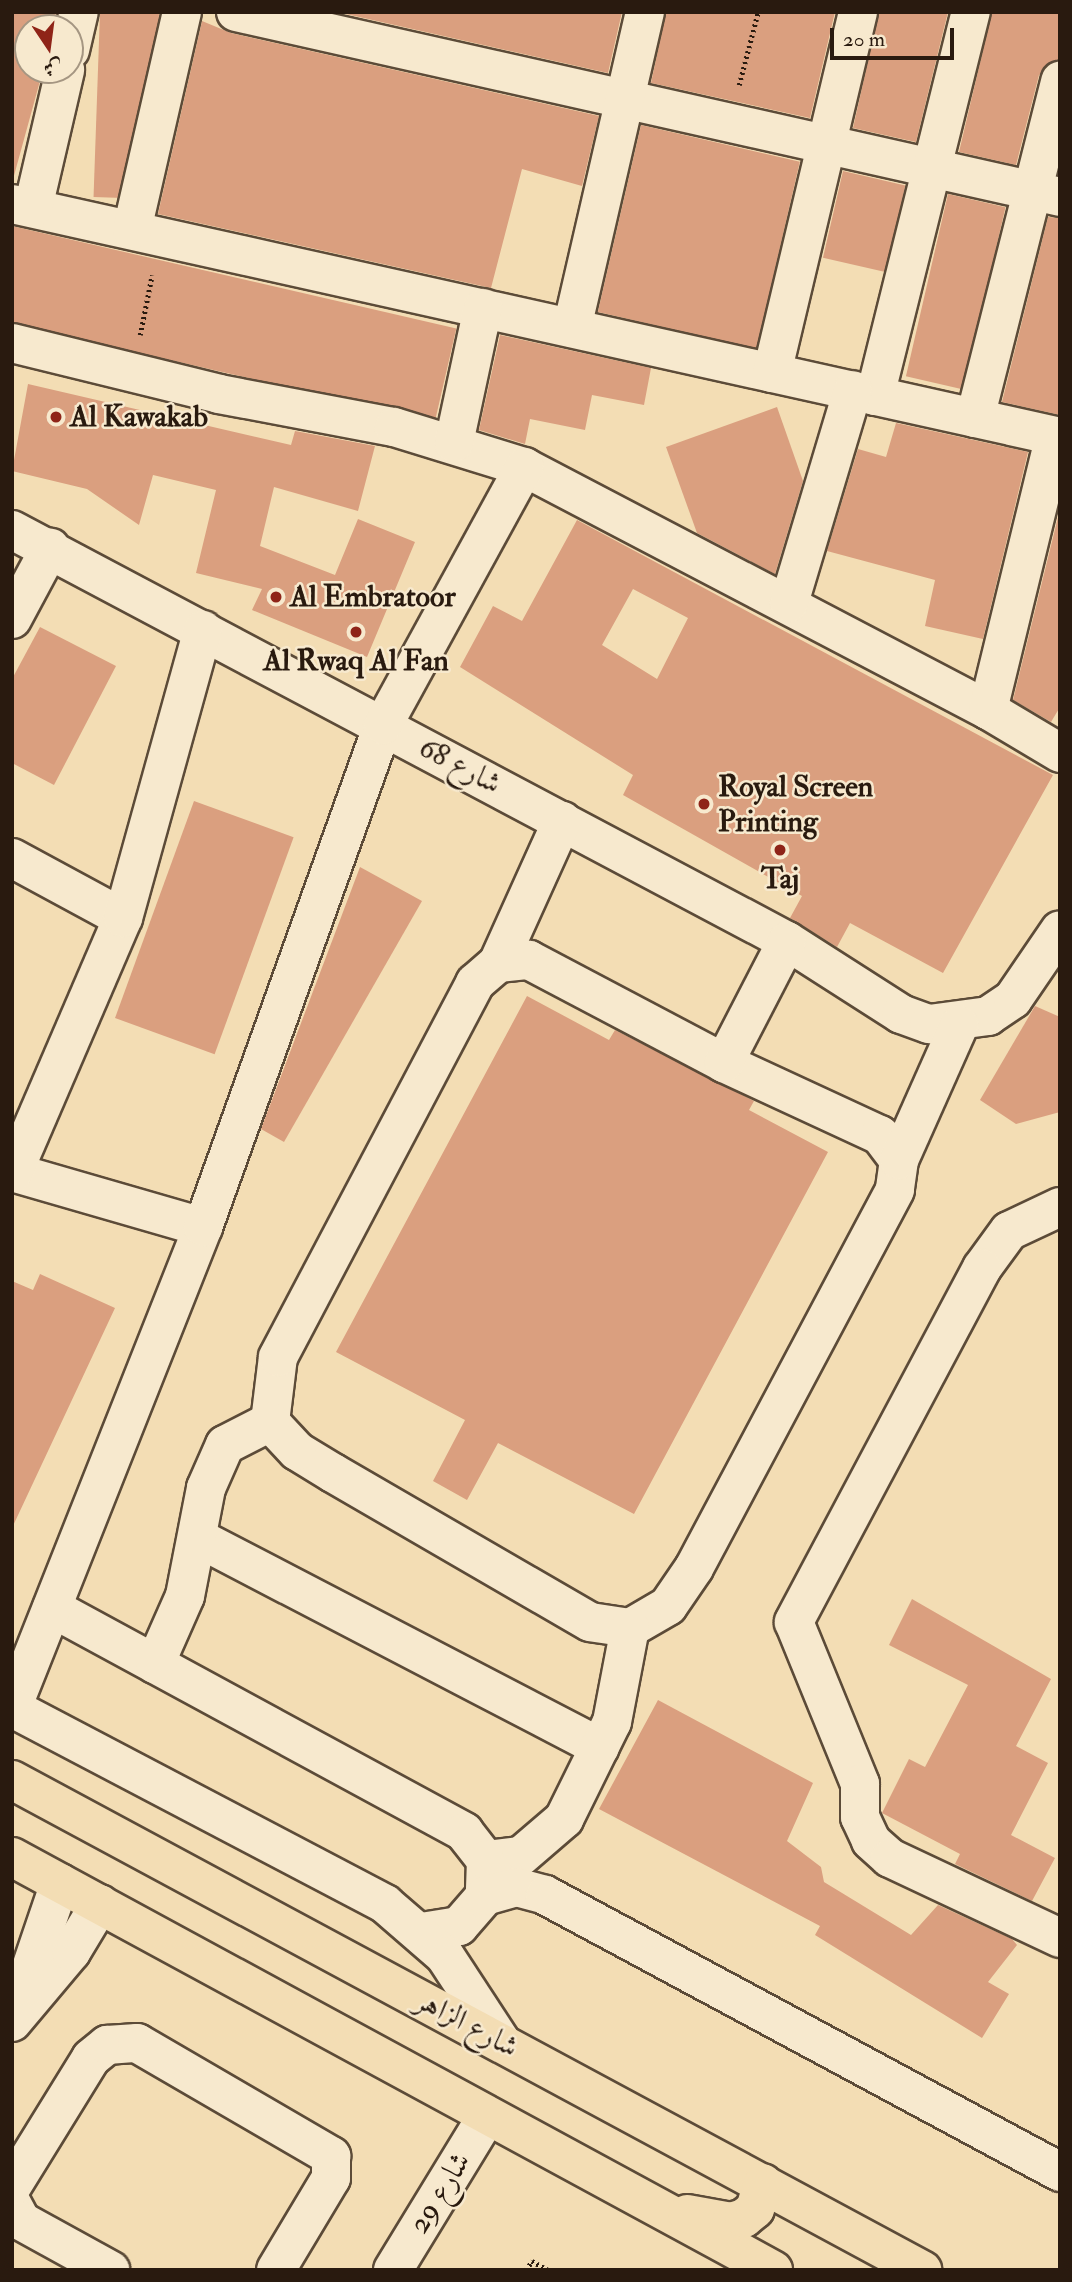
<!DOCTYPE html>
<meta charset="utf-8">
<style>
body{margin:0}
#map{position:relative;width:1072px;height:2282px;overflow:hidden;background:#f3ddb4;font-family:"IM FELL Double Pica",Amiri,serif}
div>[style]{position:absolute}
.building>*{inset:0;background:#da9f7f;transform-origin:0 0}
.path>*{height:4.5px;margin-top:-2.25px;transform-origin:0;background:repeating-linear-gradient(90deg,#291a0f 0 2px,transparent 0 5.5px)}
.roads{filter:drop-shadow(2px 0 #5c4b38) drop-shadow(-2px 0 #5c4b38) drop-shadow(0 2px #5c4b38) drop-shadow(0 -2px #5c4b38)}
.minor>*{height:38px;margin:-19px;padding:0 19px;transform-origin:19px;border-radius:19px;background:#f7e9ce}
.major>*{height:38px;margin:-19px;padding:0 19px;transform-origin:19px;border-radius:19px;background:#f3ddb4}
.dots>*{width:19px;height:19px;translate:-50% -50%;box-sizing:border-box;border:4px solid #f7e9ce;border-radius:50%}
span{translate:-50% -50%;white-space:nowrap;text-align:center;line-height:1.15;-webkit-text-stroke:5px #f7e9ce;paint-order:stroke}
.poi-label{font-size:30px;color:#291a0f;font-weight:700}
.left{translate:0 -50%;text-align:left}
.street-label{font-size:30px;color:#291a0f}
.frame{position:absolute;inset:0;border:14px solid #291a0f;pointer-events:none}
.north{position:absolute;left:14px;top:14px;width:70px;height:70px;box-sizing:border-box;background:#f7e9ce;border:2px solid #a59682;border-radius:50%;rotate:167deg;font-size:19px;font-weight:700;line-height:28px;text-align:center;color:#291a0f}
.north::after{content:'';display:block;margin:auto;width:24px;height:32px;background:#8f2418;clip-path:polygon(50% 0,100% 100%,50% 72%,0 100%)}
.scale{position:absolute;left:830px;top:28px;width:124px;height:32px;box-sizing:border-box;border:4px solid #291a0f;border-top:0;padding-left:9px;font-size:21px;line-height:24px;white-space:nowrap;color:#291a0f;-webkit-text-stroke:5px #f7e9ce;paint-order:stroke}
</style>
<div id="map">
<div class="building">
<div style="clip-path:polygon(12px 12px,56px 12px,53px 28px,28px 28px,28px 70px,43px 70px,12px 183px)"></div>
<div style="left:100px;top:12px;width:59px;height:185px;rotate:2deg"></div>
<div style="clip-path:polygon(337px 12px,622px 12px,608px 73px)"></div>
<div style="clip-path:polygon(666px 12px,835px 12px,810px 118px,651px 83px)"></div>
<div style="clip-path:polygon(879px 12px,948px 12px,916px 142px,853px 128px)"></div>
<div style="clip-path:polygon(992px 12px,1060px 12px,1060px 60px,1039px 75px,1016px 165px,959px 152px)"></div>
<div style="clip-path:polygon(202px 21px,231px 33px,599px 116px,582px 186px,522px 169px,491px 288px,158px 214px)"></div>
<div style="left:641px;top:125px;width:163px;height:192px;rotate:13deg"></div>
<div style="left:843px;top:171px;width:64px;height:89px;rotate:13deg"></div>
<div style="left:948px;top:194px;width:59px;height:187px;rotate:13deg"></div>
<div style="clip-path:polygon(1048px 217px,1060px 218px,1060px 415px,1002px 402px)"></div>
<div style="left:12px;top:226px;width:456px;height:95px;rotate:13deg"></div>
<div style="clip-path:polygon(500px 335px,651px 368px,644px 405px,592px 395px,585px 430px,530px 419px,525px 444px,479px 430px)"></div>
<div style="clip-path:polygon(28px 384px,291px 445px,295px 431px,375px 446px,358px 511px,274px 487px,260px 546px,335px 575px,358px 519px,415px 542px,367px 657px,252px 610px,262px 589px,196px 573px,216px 490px,153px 475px,139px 525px,87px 489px,12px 471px)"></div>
<div style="clip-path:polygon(777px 407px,803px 481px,775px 574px,697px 533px,666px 447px)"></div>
<div style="clip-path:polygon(896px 423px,1028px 452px,983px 639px,925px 626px,935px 580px,827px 551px,858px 449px,886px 457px)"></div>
<div style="clip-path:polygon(1060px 509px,1060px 707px,1051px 722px,1013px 700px)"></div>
<div style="clip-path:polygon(evenodd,577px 520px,1053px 775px,943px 973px,850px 923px,837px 947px,790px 918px,802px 896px,623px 795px,633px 775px,460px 667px,493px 606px,522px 621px,577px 520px,633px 589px,688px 618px,657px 679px,602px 645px,633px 589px)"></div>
<div style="clip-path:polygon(40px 627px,116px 666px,54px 785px,12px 763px,12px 679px)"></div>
<div style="left:194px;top:801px;width:106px;height:231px;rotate:20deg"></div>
<div style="clip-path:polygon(360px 867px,422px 901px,284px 1142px,261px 1129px)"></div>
<div style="clip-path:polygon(527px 996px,609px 1040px,615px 1030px,754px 1101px,749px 1110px,828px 1152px,634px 1514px,498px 1443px,467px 1500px,433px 1481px,465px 1420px,336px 1352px)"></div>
<div style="clip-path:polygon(1035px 1006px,1060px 1017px,1060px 1112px,1016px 1124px,980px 1100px)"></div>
<div style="clip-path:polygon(40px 1274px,115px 1308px,12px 1528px,12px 1281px,33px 1290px)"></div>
<div style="clip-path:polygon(912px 1599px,1051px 1679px,1016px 1746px,1048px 1763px,1011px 1835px,1055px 1858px,1032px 1901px,955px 1864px,960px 1854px,882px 1813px,909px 1759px,925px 1767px,968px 1685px,889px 1645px)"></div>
<div style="clip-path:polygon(658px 1700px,813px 1783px,787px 1841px,821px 1867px,824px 1882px,911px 1935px,938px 1905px,1012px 1939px,1017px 1945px,988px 1982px,1009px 1994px,982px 2038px,815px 1935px,820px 1926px,599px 1809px)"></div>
</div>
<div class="path">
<div style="left:739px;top:85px;width:75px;rotate:-75.4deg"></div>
<div style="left:140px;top:335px;width:61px;rotate:-78.7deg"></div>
<div style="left:526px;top:2270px;width:11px;rotate:-56deg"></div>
<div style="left:532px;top:2261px;width:18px;rotate:29deg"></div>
</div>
<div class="roads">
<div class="minor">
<div style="left:236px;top:12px;width:845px;rotate:12.65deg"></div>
<div style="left:70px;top:50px;width:39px;rotate:-77deg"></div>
<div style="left:12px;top:204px;width:1074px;rotate:12.53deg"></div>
<div style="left:33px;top:208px;width:142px;rotate:-76.9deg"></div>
<div style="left:132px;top:230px;width:224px;rotate:-77.1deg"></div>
<div style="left:572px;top:328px;width:324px;rotate:-77deg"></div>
<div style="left:12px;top:343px;width:213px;rotate:13.8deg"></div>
<div style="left:219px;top:394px;width:178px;rotate:10.7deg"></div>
<div style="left:394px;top:427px;width:136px;rotate:17.1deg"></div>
<div style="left:524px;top:467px;width:524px;rotate:27.64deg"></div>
<div style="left:988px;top:710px;width:84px;rotate:30.8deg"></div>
<div style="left:772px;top:373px;width:371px;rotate:-76.6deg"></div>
<div style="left:875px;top:396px;width:396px;rotate:-76deg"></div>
<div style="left:975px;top:418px;width:348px;rotate:-75.8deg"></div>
<div style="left:454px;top:443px;width:138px;rotate:-77.9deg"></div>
<div style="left:12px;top:530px;width:877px;rotate:27.94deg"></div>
<div style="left:787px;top:941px;width:135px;rotate:32.6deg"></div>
<div style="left:901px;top:1014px;width:30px;rotate:20deg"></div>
<div style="left:929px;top:1024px;width:60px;rotate:-7.7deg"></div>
<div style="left:988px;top:1016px;width:30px;rotate:-34deg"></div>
<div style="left:1013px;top:999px;width:83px;rotate:-55.7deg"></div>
<div style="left:789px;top:603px;width:222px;rotate:-73.3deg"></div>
<div style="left:12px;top:619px;width:81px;rotate:-61.8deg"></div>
<div style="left:988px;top:710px;width:282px;rotate:-76.3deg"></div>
<div style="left:12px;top:858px;width:126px;rotate:28.4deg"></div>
<div style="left:529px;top:960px;width:221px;rotate:27.8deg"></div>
<div style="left:724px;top:1063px;width:172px;rotate:24.8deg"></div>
<div style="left:880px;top:1135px;width:31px;rotate:53deg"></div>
<div style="left:899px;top:1160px;width:30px;rotate:98deg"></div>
<div style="left:895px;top:1190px;width:428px;rotate:118deg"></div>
<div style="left:694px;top:1568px;width:46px;rotate:124.4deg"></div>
<div style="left:668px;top:1606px;width:44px;rotate:149.9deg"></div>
<div style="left:630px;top:1628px;width:40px;rotate:-171.5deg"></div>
<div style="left:590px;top:1622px;width:297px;rotate:-149.9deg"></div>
<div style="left:333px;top:1473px;width:42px;rotate:-148.6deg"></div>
<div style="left:297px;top:1451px;width:40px;rotate:-133deg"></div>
<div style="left:270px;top:1422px;width:65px;rotate:-83deg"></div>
<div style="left:278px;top:1357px;width:423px;rotate:-62.2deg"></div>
<div style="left:475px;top:983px;width:30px;rotate:-41deg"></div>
<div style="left:498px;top:963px;width:31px;rotate:-6deg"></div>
<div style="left:498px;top:963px;width:156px;rotate:-65.7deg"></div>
<div style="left:724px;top:1063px;width:137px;rotate:-62.7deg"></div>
<div style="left:899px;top:1160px;width:148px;rotate:-66deg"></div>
<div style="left:12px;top:1172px;width:199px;rotate:16.1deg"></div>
<div style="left:13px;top:1173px;width:278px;rotate:-66.7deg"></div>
<div style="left:123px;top:918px;width:299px;rotate:-74.5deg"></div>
<div style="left:1060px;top:1207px;width:56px;rotate:154.8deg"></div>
<div style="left:1009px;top:1231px;width:46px;rotate:126.1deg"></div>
<div style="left:982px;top:1268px;width:401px;rotate:118deg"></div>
<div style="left:794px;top:1622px;width:175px;rotate:67.8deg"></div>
<div style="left:860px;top:1784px;width:33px;rotate:90deg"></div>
<div style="left:860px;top:1817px;width:26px;rotate:65deg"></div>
<div style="left:871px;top:1841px;width:25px;rotate:42deg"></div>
<div style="left:890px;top:1858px;width:188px;rotate:25.2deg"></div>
<div style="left:198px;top:1538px;width:453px;rotate:27.5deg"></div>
<div style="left:52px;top:1608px;width:469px;rotate:28.5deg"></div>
<div style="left:464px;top:1832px;width:36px;rotate:52deg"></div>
<div style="left:486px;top:1860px;width:36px;rotate:92deg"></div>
<div style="left:485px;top:1896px;width:40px;rotate:131deg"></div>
<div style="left:459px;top:1926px;width:38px;rotate:171deg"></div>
<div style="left:155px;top:1664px;width:74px;rotate:-66.2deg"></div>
<div style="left:185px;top:1596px;width:110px;rotate:-79deg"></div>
<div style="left:206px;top:1488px;width:47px;rotate:-66.2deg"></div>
<div style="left:225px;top:1445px;width:51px;rotate:-27.1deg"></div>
<div style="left:12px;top:1708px;width:518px;rotate:-68.34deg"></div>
<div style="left:203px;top:1227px;width:533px;rotate:-70.27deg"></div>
<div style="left:383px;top:725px;width:294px;rotate:-61.3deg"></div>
<div style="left:12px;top:1708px;width:421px;rotate:27.7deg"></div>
<div style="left:385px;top:1904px;width:79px;rotate:40.9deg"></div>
<div style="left:445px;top:1956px;width:104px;rotate:56.8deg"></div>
<div style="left:486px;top:1860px;width:35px;rotate:-7deg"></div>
<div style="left:521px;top:1856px;width:57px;rotate:-40.7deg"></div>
<div style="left:564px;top:1819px;width:108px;rotate:-63.7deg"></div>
<div style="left:612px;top:1722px;width:96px;rotate:-79.2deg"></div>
<div style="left:485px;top:1896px;width:32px;rotate:-16deg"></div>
<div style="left:516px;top:1887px;width:30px;rotate:15deg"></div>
<div style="left:545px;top:1895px;width:585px;rotate:28.27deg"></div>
<div style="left:17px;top:2009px;width:133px;rotate:-71.2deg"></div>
<div style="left:12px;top:2022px;width:92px;rotate:-49.9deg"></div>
<div style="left:71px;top:1952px;width:56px;rotate:-58.9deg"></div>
<div style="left:12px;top:2186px;width:150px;rotate:-58.3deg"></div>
<div style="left:91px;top:2058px;width:21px;rotate:-39deg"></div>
<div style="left:107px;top:2045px;width:30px;rotate:-4deg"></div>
<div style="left:137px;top:2043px;width:225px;rotate:30.2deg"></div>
<div style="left:331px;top:2156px;width:22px;rotate:90deg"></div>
<div style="left:331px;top:2178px;width:107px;rotate:120.9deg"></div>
<div style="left:12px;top:2204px;width:19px;rotate:62deg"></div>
<div style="left:21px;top:2221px;width:102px;rotate:28.8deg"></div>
<div style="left:393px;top:2270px;width:180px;rotate:-58.6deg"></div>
</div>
<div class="major">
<div style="left:12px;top:1780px;width:1034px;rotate:28.3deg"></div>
<div style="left:12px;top:1857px;width:866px;rotate:28.49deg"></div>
<div style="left:687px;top:2214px;width:45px;rotate:10.3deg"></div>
<div style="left:731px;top:2222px;width:14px;rotate:-17deg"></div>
<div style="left:744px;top:2218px;width:14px;rotate:-39deg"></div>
<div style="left:755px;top:2209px;width:27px;rotate:-73deg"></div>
</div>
</div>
<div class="dots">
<div style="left:56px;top:417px;background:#8f2418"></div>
<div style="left:276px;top:597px;background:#8f2418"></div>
<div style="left:356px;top:632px;background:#8f2418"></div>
<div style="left:704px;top:804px;background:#8f2418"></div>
<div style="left:780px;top:850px;background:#8f2418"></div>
</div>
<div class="poi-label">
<span class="left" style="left:70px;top:417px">Al Kawakab</span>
<span class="left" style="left:290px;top:597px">Al Embratoor</span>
<span style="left:356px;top:661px">Al Rwaq Al Fan</span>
<span class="left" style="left:718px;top:804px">Royal Screen<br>Printing</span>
<span style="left:780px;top:879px">Taj</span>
</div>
<div class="street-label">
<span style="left:460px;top:766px;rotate:28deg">شارع 68</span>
<span style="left:467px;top:2024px;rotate:28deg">شارع الزاهر</span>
<span style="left:440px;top:2193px;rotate:-58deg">شارع 29</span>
</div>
<div class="frame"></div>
<div class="north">ش</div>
<div class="scale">20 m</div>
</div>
